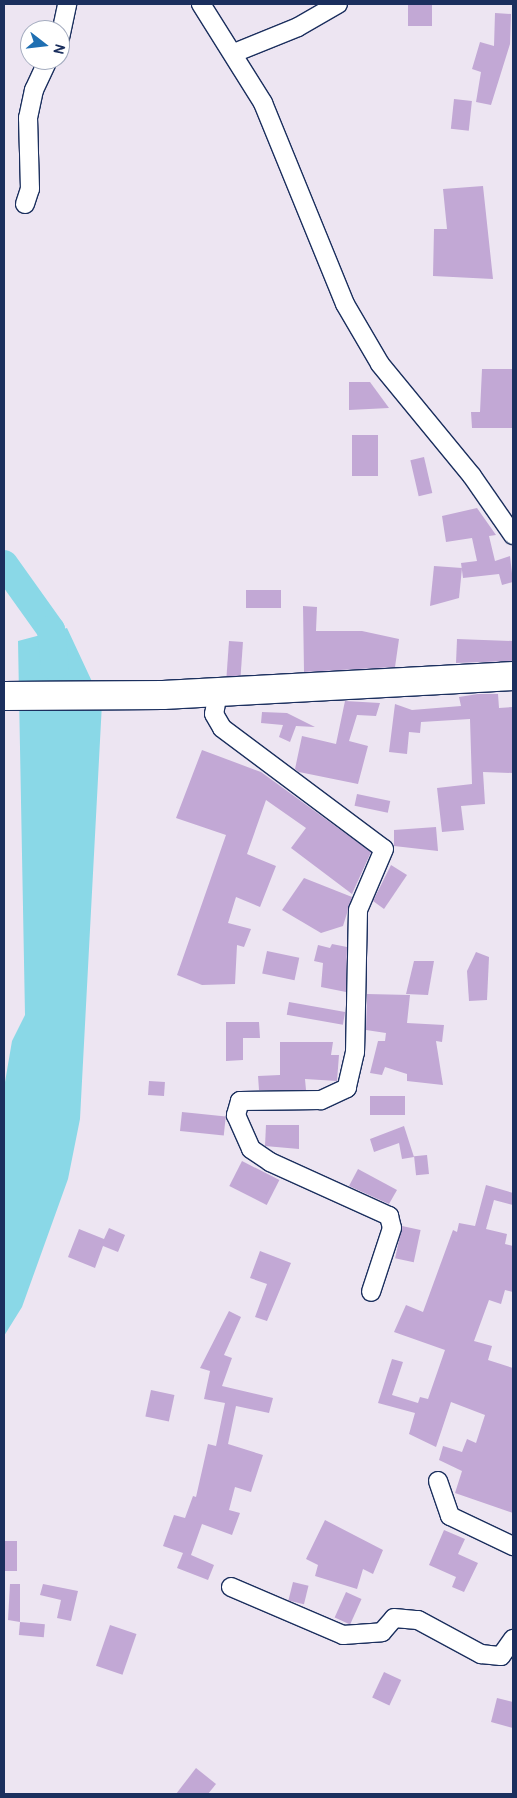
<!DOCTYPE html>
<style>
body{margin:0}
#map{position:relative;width:517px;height:1798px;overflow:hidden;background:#ede5f2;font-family:Pangolin,sans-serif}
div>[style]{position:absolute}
.water>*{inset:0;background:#8ad8e7}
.river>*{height:28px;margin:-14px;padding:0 14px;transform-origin:14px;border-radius:14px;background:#8ad8e7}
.building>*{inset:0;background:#c2a8d5;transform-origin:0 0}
.roads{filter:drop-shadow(1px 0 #1b2f5e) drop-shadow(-1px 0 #1b2f5e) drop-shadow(0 1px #1b2f5e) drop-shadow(0 -1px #1b2f5e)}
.minor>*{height:18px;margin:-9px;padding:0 9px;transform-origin:9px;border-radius:9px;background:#fff}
.primary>*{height:28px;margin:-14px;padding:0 14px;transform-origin:14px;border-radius:14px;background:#fff}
span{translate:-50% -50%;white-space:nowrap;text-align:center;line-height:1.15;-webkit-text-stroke:4.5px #fff;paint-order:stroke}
.frame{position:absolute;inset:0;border:5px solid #1b2f5e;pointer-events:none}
.north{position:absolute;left:20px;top:20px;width:50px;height:50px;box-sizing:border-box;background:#fff;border:1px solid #a4acbf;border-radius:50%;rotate:106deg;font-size:14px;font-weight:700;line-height:20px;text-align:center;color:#1b2f5e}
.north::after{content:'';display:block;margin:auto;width:18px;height:22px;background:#1f6fb2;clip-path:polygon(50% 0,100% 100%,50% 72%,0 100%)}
</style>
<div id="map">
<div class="water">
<div style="clip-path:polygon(67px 628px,102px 703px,80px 1119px,68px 1179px,22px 1307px,4px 1336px,4px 1088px,12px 1041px,25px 1015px,18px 641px)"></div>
</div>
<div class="river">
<div style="left:4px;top:564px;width:81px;rotate:54.5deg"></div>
<div style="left:51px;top:630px;width:37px;rotate:84deg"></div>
</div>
<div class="building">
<div style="left:408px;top:4px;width:24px;height:22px"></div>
<div style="clip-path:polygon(495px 13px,511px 14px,510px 44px,491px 105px,476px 102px,481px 72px,472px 69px,480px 42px,494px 46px)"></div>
<div style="left:454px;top:99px;width:18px;height:30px;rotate:6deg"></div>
<div style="clip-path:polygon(483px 186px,493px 279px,433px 276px,434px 229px,447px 229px,443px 189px)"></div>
<div style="clip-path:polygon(482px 369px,513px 369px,513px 428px,472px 428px,471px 412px,480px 412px)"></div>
<div style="clip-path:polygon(349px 382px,370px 382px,389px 408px,349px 410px)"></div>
<div style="left:352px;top:435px;width:26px;height:41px"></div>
<div style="left:424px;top:457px;width:37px;height:14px;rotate:77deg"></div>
<div style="clip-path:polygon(477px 508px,496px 535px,489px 536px,495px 561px,510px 556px,513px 582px,502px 585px,499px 574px,463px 578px,461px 563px,477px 561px,472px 538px,446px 542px,442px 516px)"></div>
<div style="clip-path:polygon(434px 566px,462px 568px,459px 598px,430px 606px)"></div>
<div style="left:246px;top:590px;width:35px;height:18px"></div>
<div style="clip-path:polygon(303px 606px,317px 607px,316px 631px,362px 631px,399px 639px,395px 667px,304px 672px)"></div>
<div style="clip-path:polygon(457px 639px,513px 641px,513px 661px,456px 663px)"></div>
<div style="left:229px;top:641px;width:14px;height:35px;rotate:4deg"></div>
<div style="clip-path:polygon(478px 694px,498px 694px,499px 708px,513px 707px,513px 773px,483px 772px,485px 804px,461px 806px,464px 830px,442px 832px,437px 788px,472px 784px,470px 719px,421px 722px,420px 733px,409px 732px,407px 754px,389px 752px,395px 704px,412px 710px,461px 706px,459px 697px)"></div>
<div style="clip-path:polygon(345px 701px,380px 703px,376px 716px,357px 715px,349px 741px,368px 746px,358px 784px,299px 772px,295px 769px,302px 736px,336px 744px)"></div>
<div style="clip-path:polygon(262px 712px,287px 713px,315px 727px,296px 726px,290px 742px,279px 737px,283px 725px,261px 723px)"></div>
<div style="clip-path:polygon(202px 750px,261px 772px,371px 852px,352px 894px,291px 848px,306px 828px,266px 800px,247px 854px,276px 866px,260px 907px,236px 897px,228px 923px,251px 929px,244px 947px,237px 945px,235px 984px,202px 985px,177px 975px,226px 835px,176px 818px)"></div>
<div style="left:357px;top:794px;width:34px;height:12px;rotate:12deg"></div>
<div style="clip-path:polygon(436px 827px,438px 851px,394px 846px,394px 830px)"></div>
<div style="clip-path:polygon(391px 865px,407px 875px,384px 909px,373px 901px)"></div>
<div style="clip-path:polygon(304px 878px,352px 897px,343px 926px,321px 933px,282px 910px)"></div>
<div style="clip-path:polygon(332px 944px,347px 947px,346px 992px,321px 987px,323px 963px,314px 961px,318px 945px,330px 948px)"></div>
<div style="left:267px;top:951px;width:33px;height:23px;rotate:12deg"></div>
<div style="clip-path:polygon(476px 952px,489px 957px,487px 1000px,469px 1001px,467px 971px)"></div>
<div style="clip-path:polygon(414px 961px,434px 961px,428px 995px,406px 994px)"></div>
<div style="clip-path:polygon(367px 994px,410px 995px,407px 1023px,444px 1025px,442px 1042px,436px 1041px,443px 1085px,407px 1081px,407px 1074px,385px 1067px,382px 1075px,370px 1073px,378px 1041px,385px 1041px,386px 1033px,366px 1030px)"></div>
<div style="left:289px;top:1002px;width:57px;height:13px;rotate:10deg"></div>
<div style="clip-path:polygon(226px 1022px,259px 1022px,260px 1038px,243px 1038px,243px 1060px,226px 1061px)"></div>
<div style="clip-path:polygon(280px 1042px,333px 1042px,331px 1055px,339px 1055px,337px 1081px,305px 1079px,306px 1090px,259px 1090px,258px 1076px,280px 1075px)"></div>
<div style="left:149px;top:1081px;width:16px;height:14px;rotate:4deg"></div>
<div style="left:370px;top:1096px;width:35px;height:19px"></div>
<div style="left:182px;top:1112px;width:44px;height:19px;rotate:6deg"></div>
<div style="clip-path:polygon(266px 1125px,299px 1125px,299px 1149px,265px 1146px)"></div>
<div style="clip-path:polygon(404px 1126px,414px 1157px,402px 1159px,399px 1143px,374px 1152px,370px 1139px)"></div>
<div style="left:427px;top:1155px;width:19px;height:13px;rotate:84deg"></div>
<div style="left:242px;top:1161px;width:42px;height:28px;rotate:27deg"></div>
<div style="clip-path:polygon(358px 1169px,397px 1190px,389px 1204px,349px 1186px)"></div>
<div style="clip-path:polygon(486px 1185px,513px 1193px,513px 1205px,494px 1200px,486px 1229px,507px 1234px,505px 1244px,513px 1246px,513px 1292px,505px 1290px,501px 1304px,489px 1300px,474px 1341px,492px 1346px,488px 1360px,513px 1368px,513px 1513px,455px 1493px,462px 1471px,439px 1460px,443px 1446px,462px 1452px,467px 1439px,476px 1443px,485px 1415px,451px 1402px,436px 1447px,409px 1434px,415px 1413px,378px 1403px,392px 1359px,403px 1362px,392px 1395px,418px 1403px,420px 1397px,428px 1399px,445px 1350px,394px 1332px,406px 1305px,423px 1312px,453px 1230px,457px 1232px,459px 1223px,475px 1226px)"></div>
<div style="left:402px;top:1226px;width:19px;height:33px;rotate:12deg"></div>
<div style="clip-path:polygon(109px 1228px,125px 1235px,118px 1252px,103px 1246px,95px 1268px,68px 1257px,79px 1229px,104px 1239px)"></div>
<div style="clip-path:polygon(260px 1251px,291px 1263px,267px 1321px,255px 1317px,267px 1284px,250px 1278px)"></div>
<div style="clip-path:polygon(229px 1311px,241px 1317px,224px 1355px,232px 1358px,222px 1386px,273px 1398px,269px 1413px,236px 1406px,228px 1444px,263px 1455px,251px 1492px,235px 1487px,229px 1510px,240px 1513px,232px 1535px,202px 1524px,191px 1555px,214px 1565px,208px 1580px,177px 1568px,183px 1553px,163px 1546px,174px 1515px,185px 1518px,193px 1496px,196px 1497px,208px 1444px,216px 1446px,225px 1403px,204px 1399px,210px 1371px,200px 1368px)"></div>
<div style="left:151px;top:1390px;width:24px;height:27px;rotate:12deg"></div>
<div style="clip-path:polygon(325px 1520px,383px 1550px,373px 1574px,363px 1569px,357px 1589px,315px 1576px,318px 1565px,306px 1559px)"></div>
<div style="clip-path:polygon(444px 1530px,465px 1539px,458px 1554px,478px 1563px,464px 1592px,452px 1587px,456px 1577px,429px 1565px)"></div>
<div style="left:4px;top:1541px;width:13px;height:30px"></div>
<div style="left:293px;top:1582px;width:16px;height:19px;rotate:14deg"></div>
<div style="clip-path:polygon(10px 1584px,20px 1584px,20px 1622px,8px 1620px)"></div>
<div style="clip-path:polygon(43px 1584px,78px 1591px,71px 1621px,57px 1618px,61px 1600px,40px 1595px)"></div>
<div style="left:346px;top:1592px;width:17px;height:28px;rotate:24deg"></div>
<div style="left:20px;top:1622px;width:25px;height:13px;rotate:5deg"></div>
<div style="left:110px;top:1625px;width:28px;height:43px;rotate:19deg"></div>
<div style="left:384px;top:1672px;width:19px;height:28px;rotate:25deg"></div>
<div style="clip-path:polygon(497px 1698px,513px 1702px,513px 1728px,491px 1722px)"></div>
<div style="clip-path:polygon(196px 1768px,216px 1784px,208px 1794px,176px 1794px)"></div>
</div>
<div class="roads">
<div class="minor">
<div style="left:201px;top:4px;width:117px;rotate:57.9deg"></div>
<div style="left:263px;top:103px;width:217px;rotate:67.8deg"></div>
<div style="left:345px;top:304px;width:69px;rotate:59.7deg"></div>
<div style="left:380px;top:364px;width:145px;rotate:50.6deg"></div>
<div style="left:472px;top:476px;width:72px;rotate:55.2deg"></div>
<div style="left:60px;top:38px;width:35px;rotate:-78deg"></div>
<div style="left:234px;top:53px;width:69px;rotate:-22.1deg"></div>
<div style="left:298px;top:27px;width:46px;rotate:-29.9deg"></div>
<div style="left:25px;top:204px;width:16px;rotate:-72deg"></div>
<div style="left:30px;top:189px;width:71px;rotate:-91.6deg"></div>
<div style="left:28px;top:118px;width:29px;rotate:-78deg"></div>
<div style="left:34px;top:90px;width:33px;rotate:-65deg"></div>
<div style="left:218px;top:692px;width:22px;rotate:100deg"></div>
<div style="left:214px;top:714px;width:16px;rotate:60deg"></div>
<div style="left:222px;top:728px;width:202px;rotate:36.8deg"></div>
<div style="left:384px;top:849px;width:66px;rotate:113.1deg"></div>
<div style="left:358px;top:910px;width:142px;rotate:91.2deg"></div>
<div style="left:355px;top:1052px;width:37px;rotate:103deg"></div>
<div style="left:347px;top:1088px;width:29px;rotate:155deg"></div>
<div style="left:321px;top:1100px;width:81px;rotate:179.3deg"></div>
<div style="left:240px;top:1101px;width:15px;rotate:106deg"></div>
<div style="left:236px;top:1115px;width:37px;rotate:66deg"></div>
<div style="left:251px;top:1149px;width:23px;rotate:34deg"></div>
<div style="left:270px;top:1162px;width:131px;rotate:24.4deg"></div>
<div style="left:389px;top:1216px;width:12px;rotate:76deg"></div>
<div style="left:392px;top:1228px;width:67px;rotate:108.2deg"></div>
<div style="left:438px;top:1481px;width:37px;rotate:71deg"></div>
<div style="left:450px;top:1516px;width:70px;rotate:25.5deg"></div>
<div style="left:231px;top:1587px;width:122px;rotate:23.2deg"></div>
<div style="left:343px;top:1635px;width:39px;rotate:-4deg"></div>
<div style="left:382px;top:1632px;width:18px;rotate:-49deg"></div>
<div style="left:394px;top:1618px;width:24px;rotate:5deg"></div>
<div style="left:418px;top:1620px;width:72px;rotate:28.4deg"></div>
<div style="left:481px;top:1654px;width:20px;rotate:6deg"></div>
<div style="left:501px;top:1656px;width:21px;rotate:-55deg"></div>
</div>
<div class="primary">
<div style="left:4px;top:696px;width:159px;rotate:-0.4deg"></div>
<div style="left:163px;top:695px;width:351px;rotate:-3.1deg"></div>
</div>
</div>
<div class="frame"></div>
<div class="north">N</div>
</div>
